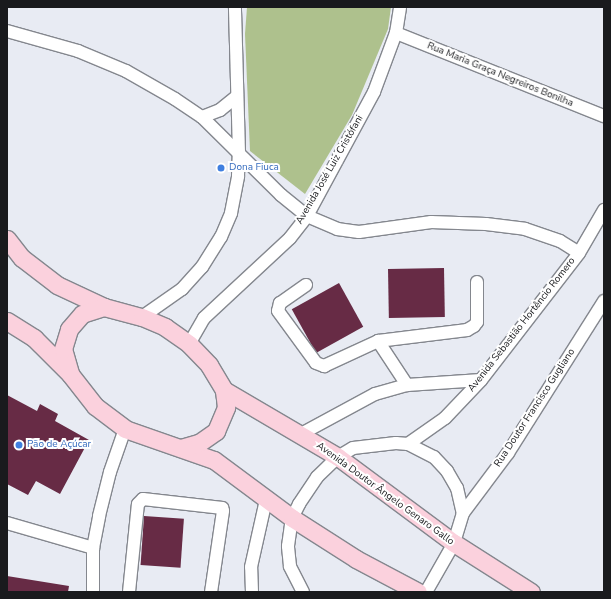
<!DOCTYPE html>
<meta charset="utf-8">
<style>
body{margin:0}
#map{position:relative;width:611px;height:599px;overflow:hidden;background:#e8ebf3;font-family:"Nunito Sans",sans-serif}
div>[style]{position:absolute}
.green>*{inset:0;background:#aec18d}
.building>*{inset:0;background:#672b45;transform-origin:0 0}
.roads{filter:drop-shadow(1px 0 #84878e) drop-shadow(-1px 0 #84878e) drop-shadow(0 1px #84878e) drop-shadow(0 -1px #84878e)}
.street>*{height:12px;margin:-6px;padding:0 6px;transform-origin:6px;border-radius:6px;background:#fff}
.secondary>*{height:17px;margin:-8.5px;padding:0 8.5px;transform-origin:8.5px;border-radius:8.5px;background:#fbd1dd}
.dots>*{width:11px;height:11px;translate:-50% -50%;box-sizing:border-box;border:2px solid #fff;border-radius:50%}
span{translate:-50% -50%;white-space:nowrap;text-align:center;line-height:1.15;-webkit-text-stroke:4px #fff;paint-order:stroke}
.street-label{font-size:10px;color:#191a1d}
.shop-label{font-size:10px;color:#366cbe}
.left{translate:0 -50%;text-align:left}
.frame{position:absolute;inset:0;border:8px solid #191a1d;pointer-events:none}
</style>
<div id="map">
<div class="green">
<div style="clip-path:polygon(247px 7px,391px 7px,388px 29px,352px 115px,305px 194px,250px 151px,245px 34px)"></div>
</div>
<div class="building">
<div style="left:444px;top:268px;width:49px;height:56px;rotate:89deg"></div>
<div style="left:339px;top:283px;width:50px;height:54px;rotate:61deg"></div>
<div style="clip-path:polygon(7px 395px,37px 411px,40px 404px,58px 414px,55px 421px,89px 440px,60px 494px,36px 481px,28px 495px,7px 484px)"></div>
<div style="left:144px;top:516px;width:40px;height:49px;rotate:4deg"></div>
<div style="clip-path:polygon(7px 576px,69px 586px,68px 592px,7px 592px)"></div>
</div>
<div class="roads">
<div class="street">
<div style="left:7px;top:31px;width:74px;rotate:15.7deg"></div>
<div style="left:78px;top:51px;width:52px;rotate:22.6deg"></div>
<div style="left:126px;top:71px;width:56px;rotate:29.7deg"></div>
<div style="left:175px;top:99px;width:32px;rotate:34deg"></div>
<div style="left:202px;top:117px;width:111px;rotate:44.6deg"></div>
<div style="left:281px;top:195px;width:33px;rotate:39deg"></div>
<div style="left:307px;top:216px;width:33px;rotate:23deg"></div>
<div style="left:337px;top:229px;width:22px;rotate:8deg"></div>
<div style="left:359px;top:232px;width:73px;rotate:-7.9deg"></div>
<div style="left:431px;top:222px;width:55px;rotate:2.1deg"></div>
<div style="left:486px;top:224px;width:39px;rotate:7deg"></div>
<div style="left:525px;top:229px;width:37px;rotate:19deg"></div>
<div style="left:560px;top:241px;width:22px;rotate:32deg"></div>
<div style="left:396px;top:33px;width:224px;rotate:21.8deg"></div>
<div style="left:202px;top:117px;width:19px;rotate:-21deg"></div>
<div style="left:220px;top:110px;width:21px;rotate:-39deg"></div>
<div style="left:306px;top:285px;width:32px;rotate:145deg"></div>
<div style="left:280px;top:303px;width:8px;rotate:104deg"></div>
<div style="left:278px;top:311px;width:64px;rotate:53.8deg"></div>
<div style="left:316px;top:363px;width:9px;rotate:21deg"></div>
<div style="left:324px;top:366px;width:60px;rotate:-24.8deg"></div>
<div style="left:378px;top:341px;width:53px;rotate:56.6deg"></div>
<div style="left:142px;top:317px;width:49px;rotate:-35deg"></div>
<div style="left:182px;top:289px;width:30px;rotate:-48deg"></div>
<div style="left:202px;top:267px;width:36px;rotate:-58deg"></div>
<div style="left:221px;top:237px;width:26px;rotate:-67deg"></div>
<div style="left:231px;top:213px;width:38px;rotate:-79deg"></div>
<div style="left:238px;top:176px;width:23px;rotate:-88deg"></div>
<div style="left:239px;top:153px;width:146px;rotate:-91.6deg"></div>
<div style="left:378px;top:341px;width:90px;rotate:-7deg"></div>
<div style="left:467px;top:330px;width:8px;rotate:-30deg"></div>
<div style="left:474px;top:326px;width:5px;rotate:-53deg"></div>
<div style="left:477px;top:322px;width:40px;rotate:-90deg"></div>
<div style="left:189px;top:344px;width:30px;rotate:-60deg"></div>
<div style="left:204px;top:318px;width:117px;rotate:-42.9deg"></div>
<div style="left:290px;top:238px;width:28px;rotate:-52deg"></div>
<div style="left:307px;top:216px;width:141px;rotate:-61.6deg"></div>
<div style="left:374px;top:92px;width:63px;rotate:-69.6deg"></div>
<div style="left:396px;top:33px;width:26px;rotate:-81deg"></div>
<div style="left:301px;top:434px;width:84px;rotate:-28.4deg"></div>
<div style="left:375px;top:394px;width:33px;rotate:-16deg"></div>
<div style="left:407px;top:385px;width:74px;rotate:-3.9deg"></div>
<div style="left:408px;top:444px;width:45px;rotate:-35.1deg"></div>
<div style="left:445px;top:418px;width:52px;rotate:-46.5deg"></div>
<div style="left:481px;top:380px;width:160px;rotate:-52.3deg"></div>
<div style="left:579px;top:253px;width:50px;rotate:-59.8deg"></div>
<div style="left:463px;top:513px;width:75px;rotate:-53.1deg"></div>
<div style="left:508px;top:453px;width:180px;rotate:-57.7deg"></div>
<div style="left:7px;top:523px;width:90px;rotate:16.2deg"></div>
<div style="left:93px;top:592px;width:44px;rotate:-90deg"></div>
<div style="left:93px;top:548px;width:33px;rotate:-79deg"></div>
<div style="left:99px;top:516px;width:45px;rotate:-76deg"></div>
<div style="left:110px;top:472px;width:46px;rotate:-70.8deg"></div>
<div style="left:129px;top:592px;width:88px;rotate:-84.2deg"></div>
<div style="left:138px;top:504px;width:7px;rotate:-45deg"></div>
<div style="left:143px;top:499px;width:80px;rotate:6.5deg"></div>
<div style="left:222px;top:508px;width:3px;rotate:72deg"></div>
<div style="left:223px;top:511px;width:82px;rotate:98.4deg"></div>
<div style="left:252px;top:592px;width:25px;rotate:-92deg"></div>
<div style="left:251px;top:567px;width:69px;rotate:-77.4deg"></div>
<div style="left:303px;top:592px;width:29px;rotate:-117deg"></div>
<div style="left:290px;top:566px;width:20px;rotate:-96deg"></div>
<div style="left:288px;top:546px;width:28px;rotate:-82deg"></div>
<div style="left:292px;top:518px;width:16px;rotate:-63deg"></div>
<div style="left:299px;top:504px;width:32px;rotate:-56deg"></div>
<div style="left:317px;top:477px;width:29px;rotate:-44deg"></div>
<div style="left:338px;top:457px;width:17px;rotate:-31deg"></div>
<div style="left:353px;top:448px;width:43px;rotate:-6.6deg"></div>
<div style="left:396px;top:443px;width:12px;rotate:5deg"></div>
<div style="left:408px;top:444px;width:29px;rotate:27deg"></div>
<div style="left:434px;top:457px;width:19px;rotate:47deg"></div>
<div style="left:447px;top:471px;width:20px;rotate:60deg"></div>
<div style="left:457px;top:488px;width:26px;rotate:77deg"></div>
<div style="left:463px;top:513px;width:31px;rotate:107deg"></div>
<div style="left:454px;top:543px;width:56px;rotate:119.7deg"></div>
</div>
<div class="secondary">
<div style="left:7px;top:239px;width:24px;rotate:52deg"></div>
<div style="left:22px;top:258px;width:44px;rotate:37.6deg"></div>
<div style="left:57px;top:285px;width:52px;rotate:25.1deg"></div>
<div style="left:104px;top:307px;width:39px;rotate:15deg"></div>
<div style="left:142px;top:317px;width:25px;rotate:23deg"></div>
<div style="left:165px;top:327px;width:29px;rotate:35deg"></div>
<div style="left:189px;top:344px;width:29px;rotate:46deg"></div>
<div style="left:209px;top:365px;width:29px;rotate:59deg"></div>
<div style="left:224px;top:390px;width:132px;rotate:30.4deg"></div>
<div style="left:338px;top:457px;width:144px;rotate:36.6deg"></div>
<div style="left:454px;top:543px;width:91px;rotate:32.5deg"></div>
<div style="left:7px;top:321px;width:32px;rotate:32deg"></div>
<div style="left:34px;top:338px;width:51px;rotate:45deg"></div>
<div style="left:70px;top:374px;width:41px;rotate:52deg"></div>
<div style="left:95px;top:406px;width:38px;rotate:37deg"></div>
<div style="left:125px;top:429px;width:94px;rotate:19.2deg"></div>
<div style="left:214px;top:460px;width:97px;rotate:36.6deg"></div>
<div style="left:292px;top:518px;width:76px;rotate:32.6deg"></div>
<div style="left:356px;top:559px;width:70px;rotate:28deg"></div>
<div style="left:70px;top:373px;width:25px;rotate:-106deg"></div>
<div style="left:63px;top:349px;width:21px;rotate:-73deg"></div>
<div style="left:69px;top:329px;width:20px;rotate:-49deg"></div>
<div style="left:82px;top:314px;width:23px;rotate:-18deg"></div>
<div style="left:181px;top:448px;width:19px;rotate:-16deg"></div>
<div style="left:199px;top:443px;width:21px;rotate:-35deg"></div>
<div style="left:216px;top:431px;width:26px;rotate:-67deg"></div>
<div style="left:226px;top:407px;width:17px;rotate:-97deg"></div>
</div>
</div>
<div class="dots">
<div style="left:221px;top:168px;background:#3f7fe0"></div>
<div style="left:19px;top:445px;background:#3f7fe0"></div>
</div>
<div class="street-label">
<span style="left:500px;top:75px;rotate:22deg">Rua Maria Graça Negreiros Bonilha</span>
<span style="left:330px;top:170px;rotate:-60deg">Avenida José Luiz Cristófani</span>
<span style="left:522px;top:325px;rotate:-52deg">Avenida Sebastião Hortêncio Romero</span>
<span style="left:535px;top:408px;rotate:-57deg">Rua Doutor Francisco Gugliano</span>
<span style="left:385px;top:494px;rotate:36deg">Avenida Doutor Ângelo Genaro Gallo</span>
</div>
<div class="shop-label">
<span class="left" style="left:229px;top:168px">Dona Fiuca</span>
<span class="left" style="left:27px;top:445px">Pão de Açúcar</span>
</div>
<div class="frame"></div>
</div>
